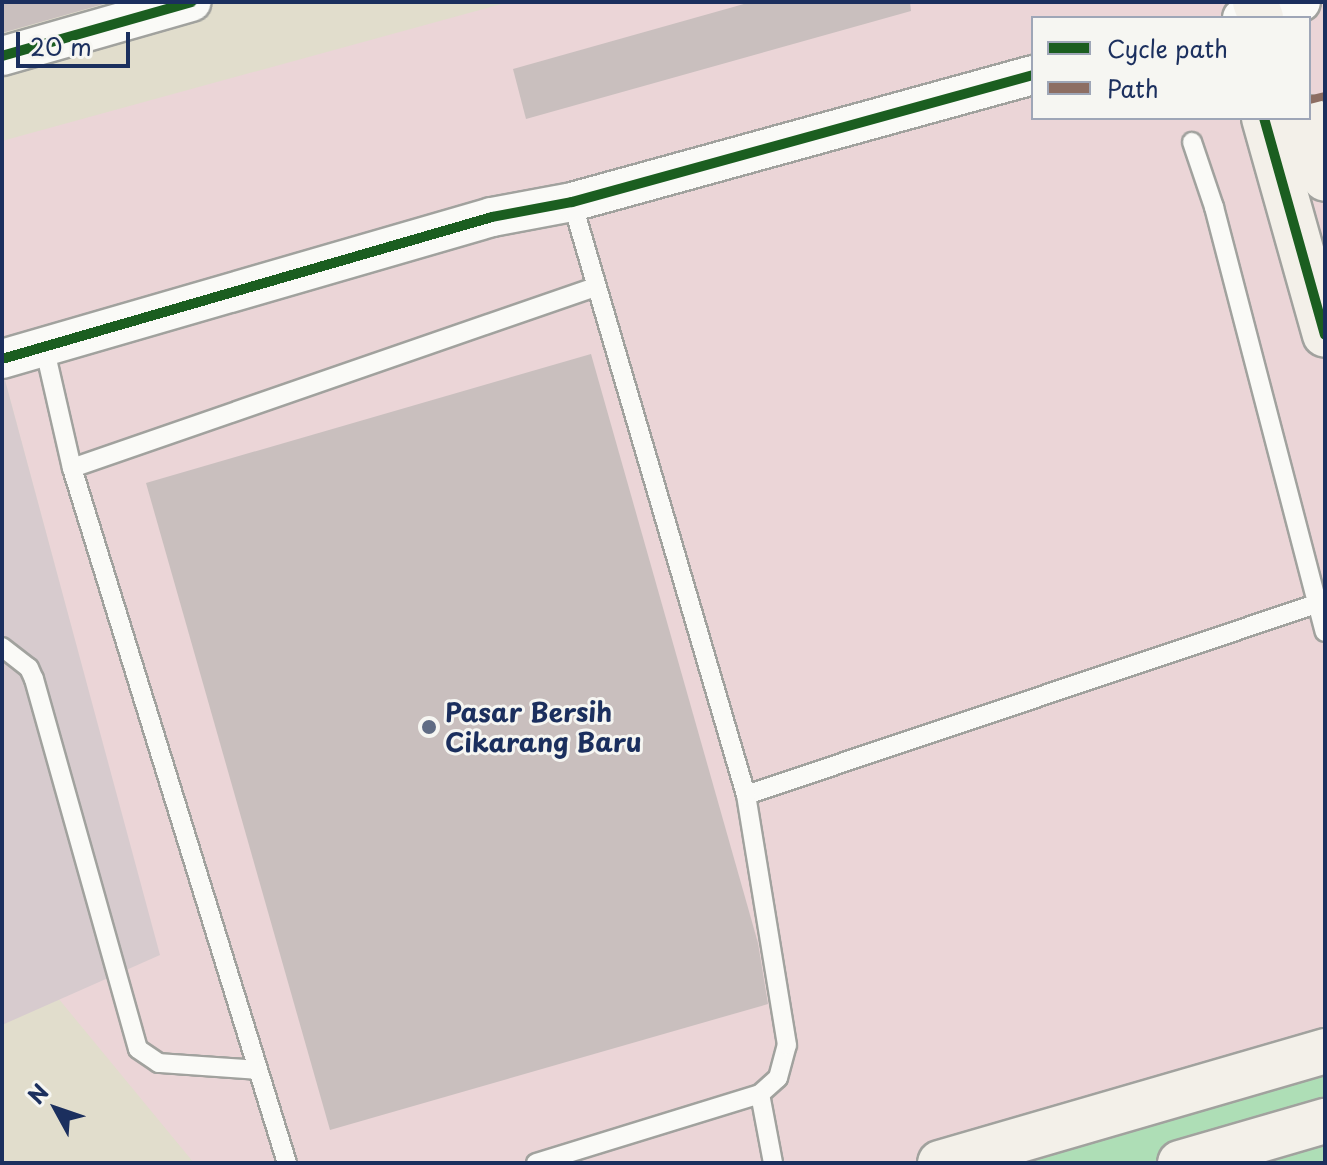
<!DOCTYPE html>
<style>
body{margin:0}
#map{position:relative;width:1327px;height:1165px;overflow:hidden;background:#e1ddcc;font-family:"Playpen Sans",sans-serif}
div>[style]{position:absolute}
.built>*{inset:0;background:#ebd5d7}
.industrial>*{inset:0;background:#d7cbce}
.green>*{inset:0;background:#aedeb6}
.building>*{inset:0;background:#c9bfbe}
.roads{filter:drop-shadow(2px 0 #a1a29e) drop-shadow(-2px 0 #a1a29e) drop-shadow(0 2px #a1a29e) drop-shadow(0 -2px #a1a29e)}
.lane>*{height:18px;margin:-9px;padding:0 9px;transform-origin:9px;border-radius:9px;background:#fafaf7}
.street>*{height:38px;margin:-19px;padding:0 19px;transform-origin:19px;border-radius:19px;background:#fafaf7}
.secondary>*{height:44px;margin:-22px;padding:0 22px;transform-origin:22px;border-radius:22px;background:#f3f0e9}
.quiet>*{height:8px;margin-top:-4px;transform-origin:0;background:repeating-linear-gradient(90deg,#8d6e63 0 16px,transparent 0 24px)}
.cycleway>*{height:10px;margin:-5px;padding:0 5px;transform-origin:5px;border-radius:5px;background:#1b5e20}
.dots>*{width:22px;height:22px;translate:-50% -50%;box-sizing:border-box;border:4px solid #f6f6f2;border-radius:50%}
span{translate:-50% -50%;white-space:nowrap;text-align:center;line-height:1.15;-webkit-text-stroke:6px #f6f6f2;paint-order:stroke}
.poi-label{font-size:26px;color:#1b2f5e;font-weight:700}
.left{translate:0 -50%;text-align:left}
.frame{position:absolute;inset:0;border:4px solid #1b2f5e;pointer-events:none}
.legend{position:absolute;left:1031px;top:16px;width:280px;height:104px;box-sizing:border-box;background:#f6f6f2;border:2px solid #9ea6b7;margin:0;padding:10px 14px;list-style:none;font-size:24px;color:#1b2f5e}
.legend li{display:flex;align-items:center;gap:16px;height:40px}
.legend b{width:40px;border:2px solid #9ea6b7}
.north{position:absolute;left:16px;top:1069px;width:80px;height:80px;-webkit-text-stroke:6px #f6f6f2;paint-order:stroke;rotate:310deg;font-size:22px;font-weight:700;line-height:32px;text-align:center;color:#1b2f5e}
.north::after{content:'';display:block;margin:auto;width:28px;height:36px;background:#1b2f5e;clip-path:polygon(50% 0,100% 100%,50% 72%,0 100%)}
.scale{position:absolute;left:16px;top:32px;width:114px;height:36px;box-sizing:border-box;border:4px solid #1b2f5e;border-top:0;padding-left:10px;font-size:24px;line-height:28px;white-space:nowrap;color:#1b2f5e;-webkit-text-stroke:6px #f6f6f2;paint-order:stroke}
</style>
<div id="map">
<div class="built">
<div style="clip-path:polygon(evenodd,509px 2px,1325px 2px,1325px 1053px,946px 1163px,194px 1163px,58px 998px,159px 955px,2px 369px,2px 141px,509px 2px,1033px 18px,1309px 18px,1309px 118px,1033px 118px,1033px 18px)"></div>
</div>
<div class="industrial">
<div style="clip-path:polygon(2px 369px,160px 955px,2px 1025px)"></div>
</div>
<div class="green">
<div style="clip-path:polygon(1325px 1051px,1325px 1163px,940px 1163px)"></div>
</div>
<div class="building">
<div style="clip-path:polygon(2px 2px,103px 2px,104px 4px,2px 33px)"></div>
<div style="clip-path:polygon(751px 2px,910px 2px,911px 11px,526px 119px,513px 69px)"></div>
<div style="clip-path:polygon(591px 354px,758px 943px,768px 1004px,330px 1130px,146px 483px)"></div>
</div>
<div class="roads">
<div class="lane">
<div style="left:1192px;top:142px;width:69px;rotate:71.3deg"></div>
<div style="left:1214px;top:207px;width:439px;rotate:75.4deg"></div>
<div style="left:44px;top:346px;width:125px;rotate:77.1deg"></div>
<div style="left:72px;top:468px;width:727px;rotate:72.81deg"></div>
<div style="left:72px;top:468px;width:553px;rotate:-19.09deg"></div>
<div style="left:2px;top:647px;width:34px;rotate:38deg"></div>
<div style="left:29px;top:668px;width:12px;rotate:66deg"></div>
<div style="left:34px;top:679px;width:384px;rotate:74.3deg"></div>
<div style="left:138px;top:1049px;width:25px;rotate:34deg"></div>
<div style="left:159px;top:1063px;width:99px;rotate:4deg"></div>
<div style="left:746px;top:795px;width:611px;rotate:-18.52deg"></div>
<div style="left:760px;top:1094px;width:70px;rotate:79.3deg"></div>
<div style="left:536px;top:1163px;width:234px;rotate:-17.1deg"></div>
<div style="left:760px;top:1094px;width:24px;rotate:-42deg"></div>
<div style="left:778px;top:1078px;width:34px;rotate:-75deg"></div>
<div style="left:787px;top:1045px;width:253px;rotate:-99.3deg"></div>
<div style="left:746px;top:795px;width:618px;rotate:-106.35deg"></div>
</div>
<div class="street">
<div style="left:1242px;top:18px;width:61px;rotate:-15.2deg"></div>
<div style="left:2px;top:56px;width:197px;rotate:-15.9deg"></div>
<div style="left:2px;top:359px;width:510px;rotate:-16.16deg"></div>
<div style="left:492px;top:217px;width:81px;rotate:-10.6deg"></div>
<div style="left:572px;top:202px;width:478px;rotate:-15.4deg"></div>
</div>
<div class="secondary">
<div style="left:1255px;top:2px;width:17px;rotate:69deg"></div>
<div style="left:1264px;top:118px;width:225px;rotate:74.3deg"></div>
<div style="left:1308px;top:118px;width:63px;rotate:74.4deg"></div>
<div style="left:940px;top:1163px;width:401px;rotate:-16.2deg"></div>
<div style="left:1180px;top:1163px;width:151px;rotate:-16.2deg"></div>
</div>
</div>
<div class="quiet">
<div style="left:1309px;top:100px;width:16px;rotate:-14deg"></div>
</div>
<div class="cycleway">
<div style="left:2px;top:56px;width:197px;rotate:-15.9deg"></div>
<div style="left:1264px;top:118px;width:225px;rotate:74.3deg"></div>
<div style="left:2px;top:359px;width:510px;rotate:-16.16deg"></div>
<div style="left:492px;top:217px;width:81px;rotate:-10.6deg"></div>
<div style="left:572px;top:202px;width:478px;rotate:-15.4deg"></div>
</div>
<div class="dots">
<div style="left:429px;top:727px;background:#606c84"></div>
</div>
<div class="poi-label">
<span class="left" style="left:445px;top:727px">Pasar Bersih<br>Cikarang Baru</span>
</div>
<div class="frame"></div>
<ul class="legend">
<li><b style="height:10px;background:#1b5e20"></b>Cycle path</li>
<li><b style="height:10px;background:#8d6e63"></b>Path</li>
</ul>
<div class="north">N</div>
<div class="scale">20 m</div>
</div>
